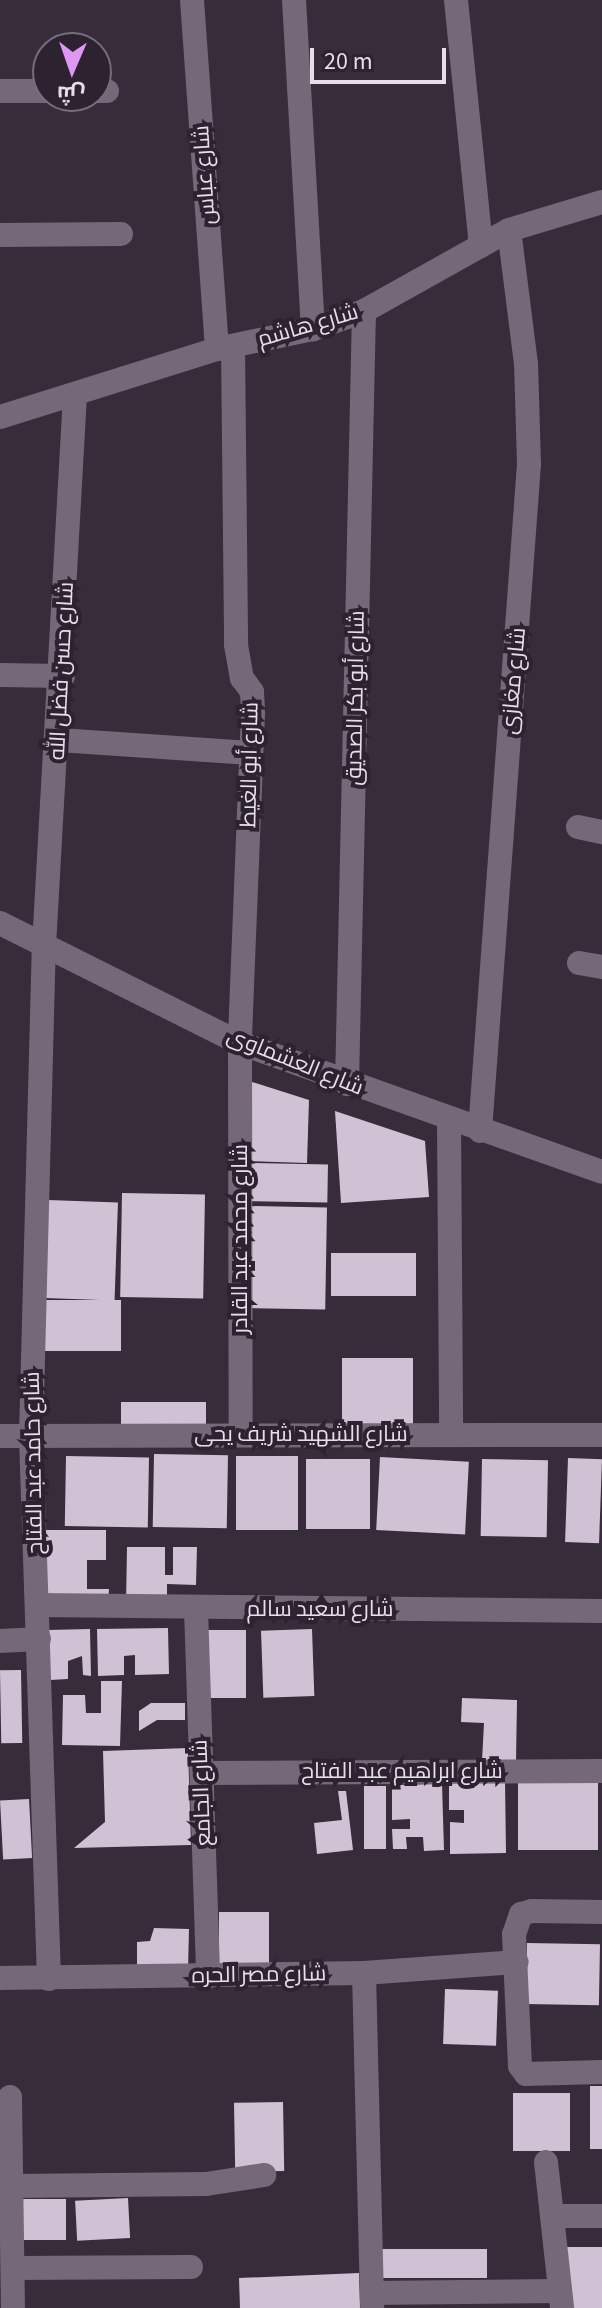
<!DOCTYPE html>
<meta charset="utf-8">
<style>
body{margin:0}
#map{position:relative;width:602px;height:2308px;overflow:hidden;background:#372c3a;font-family:"Source Sans 3",Cairo,sans-serif}
div>[style]{position:absolute}
.building>*{inset:0;background:#d0c2d4;transform-origin:0 0}
.street>*{height:24px;margin:-12px;padding:0 12px;transform-origin:12px;border-radius:12px;background:#756879}
span{translate:-50% -50%;white-space:nowrap;text-align:center;line-height:1.15;-webkit-text-stroke:8px #2c2230;paint-order:stroke}
.street-label{font-size:22px;color:#e6dfe8}
.north{position:absolute;left:32px;top:32px;width:80px;height:80px;box-sizing:border-box;background:#2c2230;border:2px solid #766e7a;border-radius:50%;rotate:182deg;font-size:22px;font-weight:700;line-height:32px;text-align:center;color:#e6dfe8}
.north::after{content:'';display:block;margin:auto;width:28px;height:36px;background:#de98f3;clip-path:polygon(50% 0,100% 100%,50% 72%,0 100%)}
.scale{position:absolute;left:310px;top:48px;width:136px;height:36px;box-sizing:border-box;border:4px solid #e6dfe8;border-top:0;padding-left:10px;font-size:24px;line-height:28px;white-space:nowrap;color:#e6dfe8;-webkit-text-stroke:6px #2c2230;paint-order:stroke}
</style>
<div id="map">
<div class="building">
<div style="clip-path:polygon(249px 1081px,309px 1100px,307px 1163px,246px 1161px)"></div>
<div style="clip-path:polygon(335px 1111px,425px 1141px,429px 1197px,341px 1203px)"></div>
<div style="left:247px;top:1163px;width:81px;height:38px;rotate:1deg"></div>
<div style="left:122px;top:1193px;width:83px;height:104px;rotate:1deg"></div>
<div style="left:48px;top:1200px;width:70px;height:98px;rotate:2deg"></div>
<div style="left:247px;top:1206px;width:80px;height:102px;rotate:1deg"></div>
<div style="left:331px;top:1253px;width:85px;height:43px"></div>
<div style="left:41px;top:1300px;width:80px;height:51px"></div>
<div style="left:342px;top:1358px;width:71px;height:70px"></div>
<div style="left:206px;top:1402px;width:25px;height:85px;rotate:90deg"></div>
<div style="left:154px;top:1454px;width:74px;height:73px;rotate:1deg"></div>
<div style="left:66px;top:1456px;width:83px;height:70px;rotate:1deg"></div>
<div style="left:236px;top:1456px;width:62px;height:74px"></div>
<div style="left:380px;top:1457px;width:89px;height:73px;rotate:3deg"></div>
<div style="left:568px;top:1458px;width:34px;height:84px;rotate:2deg"></div>
<div style="left:306px;top:1459px;width:64px;height:70px"></div>
<div style="left:482px;top:1459px;width:66px;height:77px;rotate:1deg"></div>
<div style="clip-path:polygon(46px 1530px,106px 1530px,106px 1560px,87px 1560px,87px 1589px,109px 1589px,108px 1602px,45px 1601px)"></div>
<div style="clip-path:polygon(127px 1547px,165px 1547px,165px 1575px,173px 1575px,173px 1547px,197px 1547px,196px 1585px,167px 1584px,167px 1605px,126px 1605px)"></div>
<div style="clip-path:polygon(168px 1628px,169px 1674px,135px 1675px,135px 1655px,124px 1656px,124px 1675px,98px 1676px,97px 1629px)"></div>
<div style="clip-path:polygon(90px 1629px,91px 1676px,83px 1675px,82px 1656px,68px 1661px,68px 1679px,50px 1680px,48px 1630px)"></div>
<div style="left:312px;top:1629px;width:67px;height:51px;rotate:88deg"></div>
<div style="left:206px;top:1630px;width:40px;height:68px"></div>
<div style="left:21px;top:1670px;width:73px;height:21px;rotate:89deg"></div>
<div style="clip-path:polygon(101px 1681px,122px 1681px,120px 1746px,62px 1745px,63px 1695px,85px 1695px,86px 1713px,101px 1713px)"></div>
<div style="clip-path:polygon(462px 1698px,517px 1700px,516px 1762px,482px 1761px,484px 1723px,461px 1722px)"></div>
<div style="clip-path:polygon(151px 1703px,185px 1703px,185px 1720px,157px 1720px,139px 1731px,139px 1711px)"></div>
<div style="clip-path:polygon(188px 1748px,191px 1845px,74px 1848px,105px 1822px,103px 1751px)"></div>
<div style="clip-path:polygon(449px 1780px,505px 1780px,506px 1853px,450px 1854px,450px 1822px,464px 1823px,464px 1810px,449px 1810px)"></div>
<div style="left:518px;top:1781px;width:80px;height:69px"></div>
<div style="clip-path:polygon(442px 1784px,444px 1850px,424px 1851px,423px 1837px,406px 1837px,407px 1849px,393px 1849px,392px 1829px,410px 1829px,410px 1819px,392px 1820px,392px 1785px)"></div>
<div style="left:364px;top:1786px;width:22px;height:63px"></div>
<div style="clip-path:polygon(338px 1791px,346px 1791px,353px 1850px,317px 1854px,314px 1823px,342px 1820px)"></div>
<div style="left:29px;top:1799px;width:59px;height:29px;rotate:87deg"></div>
<div style="left:219px;top:1912px;width:50px;height:54px"></div>
<div style="clip-path:polygon(154px 1928px,189px 1929px,188px 1971px,137px 1970px,137px 1942px,150px 1941px)"></div>
<div style="left:527px;top:1943px;width:73px;height:61px;rotate:1deg"></div>
<div style="left:445px;top:1989px;width:53px;height:55px;rotate:2deg"></div>
<div style="left:590px;top:2086px;width:12px;height:63px"></div>
<div style="left:570px;top:2093px;width:58px;height:57px;rotate:90deg"></div>
<div style="left:283px;top:2102px;width:69px;height:49px;rotate:89deg"></div>
<div style="left:128px;top:2198px;width:40px;height:53px;rotate:87deg"></div>
<div style="left:19px;top:2199px;width:47px;height:41px"></div>
<div style="left:602px;top:2247px;width:61px;height:36px;rotate:90deg"></div>
<div style="left:487px;top:2249px;width:29px;height:105px;rotate:90deg"></div>
<div style="clip-path:polygon(359px 2273px,360px 2308px,240px 2308px,239px 2278px)"></div>
</div>
<div class="street">
<div style="left:192px;top:0;width:350px;rotate:85.9deg"></div>
<div style="left:294px;top:0;width:330px;rotate:86.7deg"></div>
<div style="left:456px;top:0;width:247px;rotate:84.2deg"></div>
<div style="left:0;top:91px;width:48px"></div>
<div style="left:96px;top:91px;width:11px"></div>
<div style="left:0;top:235px;width:121px;rotate:-0.5deg"></div>
<div style="left:233px;top:346px;width:299px;rotate:89.4deg"></div>
<div style="left:236px;top:645px;width:34px;rotate:80deg"></div>
<div style="left:242px;top:678px;width:17px;rotate:54deg"></div>
<div style="left:252px;top:692px;width:21px;rotate:87deg"></div>
<div style="left:253px;top:713px;width:330px;rotate:92.3deg"></div>
<div style="left:240px;top:1043px;width:392px;rotate:89.9deg"></div>
<div style="left:0;top:417px;width:227px;rotate:-17.4deg"></div>
<div style="left:217px;top:349px;width:98px;rotate:-11.8deg"></div>
<div style="left:313px;top:329px;width:54px;rotate:-19.4deg"></div>
<div style="left:364px;top:311px;width:166px;rotate:-29.2deg"></div>
<div style="left:509px;top:230px;width:97px;rotate:-16.8deg"></div>
<div style="left:0;top:675px;width:63px;rotate:0.9deg"></div>
<div style="left:59px;top:740px;width:192px;rotate:3.9deg"></div>
<div style="left:578px;top:827px;width:25px;rotate:12deg"></div>
<div style="left:0;top:923px;width:268px;rotate:26.6deg"></div>
<div style="left:240px;top:1043px;width:384px;rotate:19.6deg"></div>
<div style="left:579px;top:963px;width:23px;rotate:10deg"></div>
<div style="left:347px;top:1084px;width:773px;rotate:-88.74deg"></div>
<div style="left:449px;top:1120px;width:315px;rotate:89.6deg"></div>
<div style="left:480px;top:1131px;width:669px;rotate:-85.8deg"></div>
<div style="left:529px;top:464px;width:100px;rotate:-91.7deg"></div>
<div style="left:526px;top:364px;width:135px;rotate:-97.2deg"></div>
<div style="left:0;top:1436px;width:602px;rotate:-0.1deg"></div>
<div style="left:37px;top:1605px;width:565px;rotate:0.61deg"></div>
<div style="left:196px;top:1609px;width:368px;rotate:88.1deg"></div>
<div style="left:0;top:1641px;width:39px;rotate:-3deg"></div>
<div style="left:202px;top:1773px;width:400px;rotate:-0.3deg"></div>
<div style="left:602px;top:1912px;width:70px;rotate:-179.2deg"></div>
<div style="left:532px;top:1911px;width:11px;rotate:165deg"></div>
<div style="left:521px;top:1914px;width:21px;rotate:109deg"></div>
<div style="left:514px;top:1934px;width:132px;rotate:87.4deg"></div>
<div style="left:520px;top:2066px;width:10px;rotate:53deg"></div>
<div style="left:526px;top:2074px;width:76px;rotate:-1.5deg"></div>
<div style="left:364px;top:1973px;width:335px;rotate:88.6deg"></div>
<div style="left:0;top:1978px;width:364px;rotate:-0.8deg"></div>
<div style="left:364px;top:1973px;width:153px;rotate:-4.1deg"></div>
<div style="left:49px;top:1979px;width:543px;rotate:-91.9deg"></div>
<div style="left:31px;top:1436px;width:490px;rotate:-88.5deg"></div>
<div style="left:44px;top:946px;width:552px;rotate:-86.78deg"></div>
<div style="left:10px;top:2097px;width:211px;rotate:89.2deg"></div>
<div style="left:546px;top:2162px;width:147px;rotate:83.7deg"></div>
<div style="left:14px;top:2186px;width:192px;rotate:-0.6deg"></div>
<div style="left:206px;top:2184px;width:59px;rotate:-8.8deg"></div>
<div style="left:552px;top:2216px;width:50px"></div>
<div style="left:14px;top:2268px;width:177px;rotate:-0.3deg"></div>
<div style="left:372px;top:2293px;width:188px;rotate:-0.6deg"></div>
</div>
<div class="street-label">
<span style="left:205px;top:175px;rotate:-94deg">شارع عباس</span>
<span style="left:308px;top:326px;rotate:-16deg">شارع هاشم</span>
<span style="left:62px;top:671px;rotate:-87deg">شارع حسن فضل الله</span>
<span style="left:514px;top:681px;rotate:-85deg">شارع مغازى</span>
<span style="left:356px;top:698px;rotate:-89deg">شارع أبو بكر الصديق</span>
<span style="left:250px;top:765px;rotate:-89deg">شارع أبو الغيط</span>
<span style="left:295px;top:1062px;rotate:22deg">شارع العشماوى</span>
<span style="left:241px;top:1239px;rotate:-90deg">شارع محمد عبد القادر</span>
<span style="left:301px;top:1435px">شارع الشهيد شريف يحى</span>
<span style="left:34px;top:1463px;rotate:-91deg">شارع حامد عبد الفتاح</span>
<span style="left:320px;top:1610px">شارع سعيد سالم</span>
<span style="left:402px;top:1772px">شارع ابراهيم عبد الفتاح</span>
<span style="left:202px;top:1793px;rotate:-92deg">شارع الجامع</span>
<span style="left:259px;top:1975px;rotate:-1deg">شارع مصر الحره</span>
</div>
<div class="north">ش</div>
<div class="scale">20 m</div>
</div>
